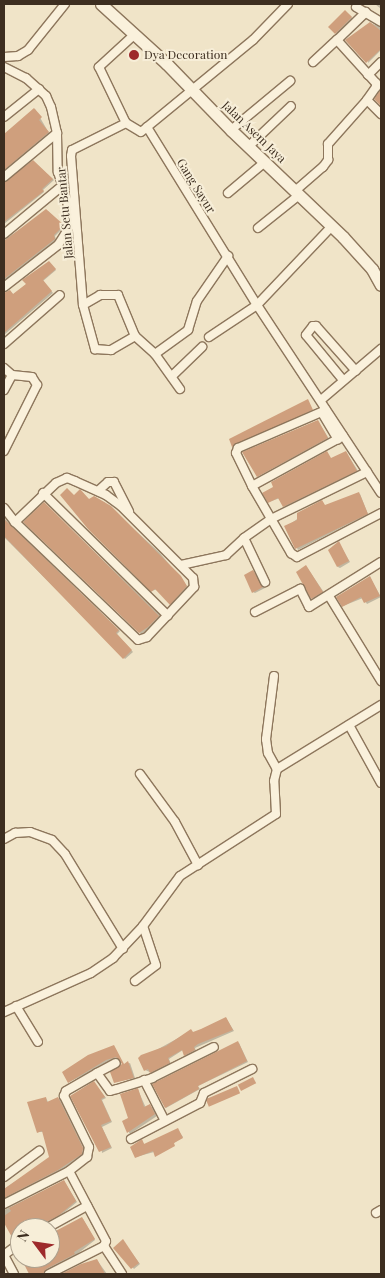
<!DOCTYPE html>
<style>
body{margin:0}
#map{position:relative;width:385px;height:1278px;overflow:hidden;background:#f0e4c8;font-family:"Playfair Display",serif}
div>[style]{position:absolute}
.shadow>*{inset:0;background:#0003;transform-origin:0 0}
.building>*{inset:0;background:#cf9f7d;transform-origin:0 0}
.roads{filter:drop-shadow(1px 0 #8d765c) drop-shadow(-1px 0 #8d765c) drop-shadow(0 1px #8d765c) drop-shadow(0 -1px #8d765c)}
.street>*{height:8px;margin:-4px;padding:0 4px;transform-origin:4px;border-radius:4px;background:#faf1dc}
.secondary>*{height:11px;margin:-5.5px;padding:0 5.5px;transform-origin:5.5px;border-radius:5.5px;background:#faf1dc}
.dots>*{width:14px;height:14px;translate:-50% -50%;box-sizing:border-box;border:2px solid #f7eed8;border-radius:50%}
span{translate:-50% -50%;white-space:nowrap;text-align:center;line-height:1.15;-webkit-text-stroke:4px #f7eed8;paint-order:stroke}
.poi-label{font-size:12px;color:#3d2e20}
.left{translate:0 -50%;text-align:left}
.street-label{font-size:12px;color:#3d2e20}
.frame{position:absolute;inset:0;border:5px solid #3d2e20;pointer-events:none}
.north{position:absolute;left:10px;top:1218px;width:50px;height:50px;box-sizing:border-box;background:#f7eed8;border:1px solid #ada18e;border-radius:50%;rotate:301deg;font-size:14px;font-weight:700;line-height:20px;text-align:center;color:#3d2e20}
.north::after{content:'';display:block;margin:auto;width:18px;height:22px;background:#9e2a2b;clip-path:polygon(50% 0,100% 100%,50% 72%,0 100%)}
</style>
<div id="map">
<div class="shadow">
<div style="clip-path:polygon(375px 4px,381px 4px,381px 9px)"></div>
<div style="clip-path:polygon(347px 13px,353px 19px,337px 34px,336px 33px)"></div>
<div style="clip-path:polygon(370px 23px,381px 27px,381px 50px,368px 63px)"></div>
<div style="clip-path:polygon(35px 109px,49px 133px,4px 172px,4px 135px)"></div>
<div style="clip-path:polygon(35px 163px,54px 180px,43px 190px,44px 192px,4px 224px,4px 182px,7px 183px)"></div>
<div style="clip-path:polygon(48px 211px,64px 227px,55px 236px,56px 240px,4px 282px,4px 240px)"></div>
<div style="clip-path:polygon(50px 263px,56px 270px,43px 281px,53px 293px,4px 335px,4px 293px,10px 291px,14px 295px)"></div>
<div style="clip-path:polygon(318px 421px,329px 439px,258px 476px)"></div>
<div style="clip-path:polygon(346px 452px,358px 471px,285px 507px,280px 498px,269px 502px)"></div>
<div style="clip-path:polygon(360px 494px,368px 514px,298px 550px,286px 527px,300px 517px)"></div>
<div style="clip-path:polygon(74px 496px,104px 502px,160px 553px,188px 588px,172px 605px,157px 589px,152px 591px)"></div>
<div style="left:46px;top:505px;width:160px;height:27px;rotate:44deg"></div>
<div style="clip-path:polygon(4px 518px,120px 631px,117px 634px,133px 652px,125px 659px,4px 537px)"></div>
<div style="clip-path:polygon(339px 543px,350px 562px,340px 568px,338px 567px)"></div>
<div style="clip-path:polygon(306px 566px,325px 594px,316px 600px,312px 598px)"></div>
<div style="clip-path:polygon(253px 571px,265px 588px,255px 593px,253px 592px)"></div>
<div style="clip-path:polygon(370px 577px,381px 597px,367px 604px,363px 598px,343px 606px)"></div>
<div style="clip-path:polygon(226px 1018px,234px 1031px,195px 1048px,196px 1051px,187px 1056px,183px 1050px,169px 1059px,171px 1064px,152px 1073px,145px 1070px,140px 1059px,191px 1031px,194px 1033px)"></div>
<div style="clip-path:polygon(239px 1043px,248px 1062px,198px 1086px,200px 1089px,166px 1108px,154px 1084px)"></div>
<div style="clip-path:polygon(113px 1046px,124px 1065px,130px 1063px,135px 1078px,115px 1082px,123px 1064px,119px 1058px,69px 1082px,64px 1073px)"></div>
<div style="clip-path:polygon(94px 1083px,106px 1098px,102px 1100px,112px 1122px,102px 1127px,112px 1148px,102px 1153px)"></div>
<div style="clip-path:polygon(138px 1090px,146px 1108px,152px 1107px,157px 1116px,130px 1134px,123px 1122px,129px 1119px)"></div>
<div style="clip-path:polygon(46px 1098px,48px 1102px,60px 1099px,84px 1149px,83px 1154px,60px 1171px,4px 1199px,4px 1189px,50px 1158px,44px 1132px,38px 1132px)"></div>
<div style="clip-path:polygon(178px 1130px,183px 1137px,156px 1155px,154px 1152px,136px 1157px,142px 1141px,145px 1145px)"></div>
<div style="clip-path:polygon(64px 1181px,77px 1202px,60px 1216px,36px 1228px,20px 1228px,20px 1236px,14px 1238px,4px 1221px,4px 1210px)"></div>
<div style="clip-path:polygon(83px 1219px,95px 1240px,76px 1255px,47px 1270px,46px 1274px,31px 1274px,22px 1258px,50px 1258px,50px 1238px)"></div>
<div style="clip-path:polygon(123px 1241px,140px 1264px,134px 1269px,115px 1248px)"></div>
<div style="clip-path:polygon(97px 1260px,107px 1274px,65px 1274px)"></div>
</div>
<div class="building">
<div style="left:345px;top:10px;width:10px;height:24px;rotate:45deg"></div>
<div style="clip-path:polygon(370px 22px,381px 31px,381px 49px,366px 63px,345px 40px)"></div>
<div style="clip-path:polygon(381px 89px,381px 106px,374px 99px)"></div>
<div style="clip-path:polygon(34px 108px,42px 117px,39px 120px,49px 132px,4px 170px,4px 134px)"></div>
<div style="clip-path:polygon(33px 160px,53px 179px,42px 189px,44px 191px,4px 222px,4px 182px)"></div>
<div style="clip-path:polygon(46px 209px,64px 225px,54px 235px,55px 239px,4px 279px,4px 241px)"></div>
<div style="clip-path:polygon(49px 261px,56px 269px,43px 280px,52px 291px,4px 333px,4px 293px,10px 290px,13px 294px,26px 284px,22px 280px)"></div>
<div style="clip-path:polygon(308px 399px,313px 410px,232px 447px,229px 439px)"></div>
<div style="clip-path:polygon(318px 420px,328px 438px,257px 477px,242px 452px)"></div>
<div style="clip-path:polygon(327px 451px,331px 458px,346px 451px,357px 471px,283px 507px,278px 498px,268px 503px,262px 493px,273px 487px,271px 482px)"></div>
<div style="clip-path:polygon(67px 488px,74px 495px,80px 489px,89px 499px,94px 496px,111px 506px,181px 576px,187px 586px,170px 605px,155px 589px,151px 592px,88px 529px,60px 495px)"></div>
<div style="clip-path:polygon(359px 492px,368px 514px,295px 549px,284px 526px,297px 520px,297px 513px,322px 500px,325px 505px)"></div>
<div style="clip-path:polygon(44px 502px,159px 616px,148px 627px,139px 633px,23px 522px)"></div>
<div style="clip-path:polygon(4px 519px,119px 630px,116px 633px,132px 650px,123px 659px,4px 536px)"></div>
<div style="clip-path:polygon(339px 541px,349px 561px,337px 567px,328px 550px)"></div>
<div style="clip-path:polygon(306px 565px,323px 592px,311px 599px,296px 572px)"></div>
<div style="clip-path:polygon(253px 570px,263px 587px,252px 593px,244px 575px)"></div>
<div style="clip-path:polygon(370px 576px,380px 596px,364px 603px,361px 597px,342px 607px,336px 597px)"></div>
<div style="clip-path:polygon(226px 1017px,233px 1030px,198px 1044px,194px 1047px,195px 1050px,184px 1056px,182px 1050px,168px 1058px,170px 1063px,150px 1073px,148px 1069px,144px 1071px,138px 1058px,141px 1055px,166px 1046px,191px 1029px,193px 1032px,201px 1029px)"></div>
<div style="clip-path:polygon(238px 1041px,247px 1061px,198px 1086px,199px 1089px,165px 1108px,152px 1084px)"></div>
<div style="clip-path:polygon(114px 1045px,124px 1064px,128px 1061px,134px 1078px,114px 1083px,110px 1072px,122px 1064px,116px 1057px,106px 1060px,68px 1083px,62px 1072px,88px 1055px)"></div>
<div style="left:253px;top:1077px;width:7px;height:17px;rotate:63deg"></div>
<div style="clip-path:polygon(94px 1081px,105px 1097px,101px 1099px,111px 1121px,101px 1125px,111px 1147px,99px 1152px,70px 1096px)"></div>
<div style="left:237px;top:1086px;width:8px;height:34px;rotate:67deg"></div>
<div style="clip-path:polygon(138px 1088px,144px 1107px,150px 1104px,155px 1114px,127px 1133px,122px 1121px,128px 1118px,120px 1094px)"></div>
<div style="clip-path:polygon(46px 1097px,47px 1102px,58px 1097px,83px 1148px,82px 1154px,58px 1170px,4px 1198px,4px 1189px,49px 1157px,42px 1131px,37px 1133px,27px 1102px)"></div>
<div style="clip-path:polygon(178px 1128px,183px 1138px,174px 1143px,175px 1146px,155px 1157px,153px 1151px,135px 1158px,130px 1147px,142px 1139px,144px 1144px)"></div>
<div style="clip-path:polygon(64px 1180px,76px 1201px,58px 1216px,34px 1228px,20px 1228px,20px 1234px,13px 1239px,4px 1223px,4px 1216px,11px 1211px,9px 1208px)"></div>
<div style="clip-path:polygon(82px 1217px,95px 1239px,74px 1252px,75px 1254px,46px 1269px,43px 1274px,29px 1274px,21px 1258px,50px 1258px,50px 1234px)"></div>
<div style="clip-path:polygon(123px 1239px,139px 1263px,131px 1269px,113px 1248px)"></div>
<div style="clip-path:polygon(97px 1259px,105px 1274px,61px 1274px,81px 1264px)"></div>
</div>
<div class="roads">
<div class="street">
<div style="left:356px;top:7px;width:29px;rotate:31deg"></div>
<div style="left:366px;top:12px;width:40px;rotate:136deg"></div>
<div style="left:337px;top:40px;width:58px;rotate:47.8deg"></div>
<div style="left:376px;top:83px;width:4px;rotate:90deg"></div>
<div style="left:376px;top:87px;width:16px;rotate:125deg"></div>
<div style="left:367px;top:100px;width:20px;rotate:45deg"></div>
<div style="left:135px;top:34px;width:49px;rotate:137.5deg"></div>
<div style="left:99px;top:67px;width:62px;rotate:64.3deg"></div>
<div style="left:126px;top:123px;width:17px;rotate:31deg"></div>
<div style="left:141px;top:132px;width:145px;rotate:-39.4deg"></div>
<div style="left:253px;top:40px;width:50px;rotate:-45.8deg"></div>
<div style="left:4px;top:57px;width:14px;rotate:-4deg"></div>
<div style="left:18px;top:56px;width:12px;rotate:-31deg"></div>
<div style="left:28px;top:50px;width:59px;rotate:-51.2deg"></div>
<div style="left:313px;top:62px;width:33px;rotate:-43deg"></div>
<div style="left:4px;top:67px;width:25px;rotate:27deg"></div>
<div style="left:26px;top:78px;width:27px;rotate:42deg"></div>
<div style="left:46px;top:96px;width:12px;rotate:66deg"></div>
<div style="left:51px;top:107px;width:27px;rotate:77deg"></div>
<div style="left:57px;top:133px;width:39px;rotate:89deg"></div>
<div style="left:58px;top:172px;width:29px;rotate:72deg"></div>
<div style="left:67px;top:200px;width:26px;rotate:83deg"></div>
<div style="left:70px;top:226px;width:22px;rotate:122deg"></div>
<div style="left:58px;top:245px;width:68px;rotate:142.1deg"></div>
<div style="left:368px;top:75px;width:18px;rotate:-45deg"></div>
<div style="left:4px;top:117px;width:45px;rotate:-38.7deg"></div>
<div style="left:126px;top:123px;width:60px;rotate:153.4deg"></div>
<div style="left:72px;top:150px;width:6px;rotate:99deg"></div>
<div style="left:71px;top:156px;width:149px;rotate:85.4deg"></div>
<div style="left:83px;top:305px;width:46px;rotate:74.7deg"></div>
<div style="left:95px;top:349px;width:16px;rotate:4deg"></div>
<div style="left:111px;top:350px;width:28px;rotate:-30deg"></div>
<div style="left:147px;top:127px;width:209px;rotate:58.3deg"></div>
<div style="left:257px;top:305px;width:225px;rotate:56.6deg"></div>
<div style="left:231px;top:130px;width:77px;rotate:-39.7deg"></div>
<div style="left:248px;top:147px;width:59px;rotate:-43.6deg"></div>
<div style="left:4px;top:177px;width:69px;rotate:-39.7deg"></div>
<div style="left:295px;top:191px;width:37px;rotate:-41deg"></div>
<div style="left:323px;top:167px;width:9px;rotate:-54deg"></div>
<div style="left:328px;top:160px;width:16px;rotate:-90deg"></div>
<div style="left:328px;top:144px;width:59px;rotate:-48.4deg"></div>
<div style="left:228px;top:193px;width:48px;rotate:-40deg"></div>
<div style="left:258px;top:228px;width:53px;rotate:-38.8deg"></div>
<div style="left:4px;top:234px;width:77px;rotate:-39.7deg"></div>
<div style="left:83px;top:305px;width:20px;rotate:-30deg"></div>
<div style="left:100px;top:295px;width:18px"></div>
<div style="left:118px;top:295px;width:44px;rotate:67.5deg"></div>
<div style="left:135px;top:336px;width:27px;rotate:42deg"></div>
<div style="left:155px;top:354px;width:43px;rotate:54.5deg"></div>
<div style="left:209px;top:337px;width:58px;rotate:-33.7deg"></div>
<div style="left:257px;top:305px;width:109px;rotate:-46.5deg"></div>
<div style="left:4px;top:344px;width:74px;rotate:-41.2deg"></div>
<div style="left:155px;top:354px;width:41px;rotate:-36deg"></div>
<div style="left:188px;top:330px;width:30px;rotate:-73deg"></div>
<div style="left:197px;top:301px;width:55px;rotate:-55.4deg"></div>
<div style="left:4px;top:368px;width:11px;rotate:41deg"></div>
<div style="left:12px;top:375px;width:17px;rotate:118deg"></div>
<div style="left:172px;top:376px;width:42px;rotate:-44deg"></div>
<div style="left:343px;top:380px;width:58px;rotate:-129.4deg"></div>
<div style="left:306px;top:335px;width:11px;rotate:-52deg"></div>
<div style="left:313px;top:326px;width:3px"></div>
<div style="left:316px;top:326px;width:60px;rotate:48.4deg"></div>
<div style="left:321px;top:400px;width:79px;rotate:-40.4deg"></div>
<div style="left:326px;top:410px;width:96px;rotate:156.6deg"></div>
<div style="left:238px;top:448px;width:5px;rotate:112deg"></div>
<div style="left:236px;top:453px;width:37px;rotate:64deg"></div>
<div style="left:252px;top:486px;width:78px;rotate:59.8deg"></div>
<div style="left:291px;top:553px;width:7px;rotate:34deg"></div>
<div style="left:297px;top:557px;width:95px;rotate:-27.6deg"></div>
<div style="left:322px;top:413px;width:31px;rotate:59deg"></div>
<div style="left:4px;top:451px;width:74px;rotate:-63.4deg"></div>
<div style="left:37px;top:385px;width:9px;rotate:-122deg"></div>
<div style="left:32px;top:377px;width:20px;rotate:-174deg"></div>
<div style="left:252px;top:486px;width:104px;rotate:-28.8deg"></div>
<div style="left:98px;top:491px;width:13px;rotate:-42deg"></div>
<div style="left:108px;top:482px;width:6px"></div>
<div style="left:114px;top:482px;width:33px;rotate:63deg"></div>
<div style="left:43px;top:493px;width:175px;rotate:44.5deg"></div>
<div style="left:4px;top:508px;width:18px;rotate:52deg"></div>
<div style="left:15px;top:522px;width:170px;rotate:43.8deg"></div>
<div style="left:138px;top:640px;width:9px;rotate:-18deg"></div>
<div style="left:147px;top:637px;width:69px;rotate:-46.8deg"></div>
<div style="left:194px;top:587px;width:9px;rotate:-96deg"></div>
<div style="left:193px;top:578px;width:102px;rotate:-135deg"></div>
<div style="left:121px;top:506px;width:19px;rotate:-144deg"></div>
<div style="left:106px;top:495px;width:34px;rotate:-156deg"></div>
<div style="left:75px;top:481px;width:9px;rotate:-159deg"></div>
<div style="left:67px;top:478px;width:12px;rotate:156deg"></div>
<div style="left:56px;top:483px;width:57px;rotate:136.4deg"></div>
<div style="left:244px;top:538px;width:49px;rotate:64.5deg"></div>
<div style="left:181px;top:565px;width:46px;rotate:-12.5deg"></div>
<div style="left:226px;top:555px;width:25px;rotate:-43deg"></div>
<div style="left:244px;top:538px;width:33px;rotate:-35deg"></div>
<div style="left:271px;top:519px;width:107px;rotate:-26.1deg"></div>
<div style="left:329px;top:596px;width:100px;rotate:58.5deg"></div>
<div style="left:255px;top:612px;width:51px;rotate:-27.1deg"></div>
<div style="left:300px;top:589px;width:20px;rotate:63deg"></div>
<div style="left:309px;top:607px;width:85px;rotate:-32deg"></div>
<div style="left:274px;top:676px;width:64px;rotate:97.2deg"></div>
<div style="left:266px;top:739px;width:14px;rotate:82deg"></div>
<div style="left:268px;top:753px;width:18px;rotate:61deg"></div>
<div style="left:349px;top:725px;width:66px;rotate:61.1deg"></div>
<div style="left:140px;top:774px;width:59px;rotate:53.9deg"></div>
<div style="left:175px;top:822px;width:49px;rotate:61.9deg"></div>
<div style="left:4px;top:839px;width:13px;rotate:-29deg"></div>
<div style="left:15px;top:833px;width:15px;rotate:-4deg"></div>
<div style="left:30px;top:832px;width:23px;rotate:20deg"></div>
<div style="left:52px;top:840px;width:19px;rotate:47deg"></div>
<div style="left:65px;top:854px;width:111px;rotate:58.6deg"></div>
<div style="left:135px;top:981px;width:26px;rotate:-37deg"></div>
<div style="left:156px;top:965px;width:41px;rotate:-108.4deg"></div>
<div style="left:16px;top:1006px;width:42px;rotate:58.6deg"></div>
<div style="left:4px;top:1012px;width:95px;rotate:-24.1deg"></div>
<div style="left:91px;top:973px;width:27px;rotate:-34deg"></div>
<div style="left:113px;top:958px;width:44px;rotate:-46.8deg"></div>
<div style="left:143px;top:926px;width:62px;rotate:-53.5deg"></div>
<div style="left:180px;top:876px;width:114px;rotate:-32.9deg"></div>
<div style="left:276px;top:814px;width:33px;rotate:-93deg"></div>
<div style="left:274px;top:781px;width:12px;rotate:-76deg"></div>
<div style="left:277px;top:769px;width:122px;rotate:-31.6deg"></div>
<div style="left:97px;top:1073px;width:21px;rotate:-28deg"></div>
<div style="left:144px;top:1080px;width:46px;rotate:62.9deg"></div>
<div style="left:131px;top:1139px;width:78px;rotate:-27.6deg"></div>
<div style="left:200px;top:1103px;width:11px;rotate:-68deg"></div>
<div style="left:204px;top:1093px;width:54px;rotate:-26.6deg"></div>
<div style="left:4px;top:1177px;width:44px;rotate:-36.6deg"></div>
<div style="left:4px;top:1204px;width:73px;rotate:-26.9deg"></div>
<div style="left:69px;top:1171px;width:23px;rotate:-38deg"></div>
<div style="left:87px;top:1157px;width:10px;rotate:-79deg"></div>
<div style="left:89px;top:1147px;width:57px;rotate:-116.1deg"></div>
<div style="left:64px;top:1096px;width:5px;rotate:-68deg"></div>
<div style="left:66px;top:1091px;width:36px;rotate:-30deg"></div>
<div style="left:97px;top:1073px;width:22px;rotate:54deg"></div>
<div style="left:110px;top:1091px;width:7px;rotate:-16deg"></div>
<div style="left:117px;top:1089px;width:37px;rotate:-17deg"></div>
<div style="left:152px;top:1078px;width:69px;rotate:-26.6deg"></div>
<div style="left:376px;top:1213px;width:6px;rotate:-31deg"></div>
<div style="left:47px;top:1228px;width:46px;rotate:-28.8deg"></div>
<div style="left:104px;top:1246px;width:33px;rotate:57deg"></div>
<div style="left:14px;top:1274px;width:21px;rotate:-118deg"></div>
<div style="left:4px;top:1255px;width:20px;rotate:-37deg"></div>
<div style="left:49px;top:1274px;width:62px;rotate:-27deg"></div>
<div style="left:104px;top:1246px;width:5px;rotate:-68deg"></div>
<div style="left:106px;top:1241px;width:79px;rotate:-117.9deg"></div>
</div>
<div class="secondary">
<div style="left:101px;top:4px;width:89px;rotate:42.3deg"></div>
<div style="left:167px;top:64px;width:92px;rotate:45.9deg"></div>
<div style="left:231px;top:130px;width:155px;rotate:43.7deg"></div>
<div style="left:343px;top:237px;width:43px;rotate:47.8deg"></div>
<div style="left:372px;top:269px;width:18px;rotate:61deg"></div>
</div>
</div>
<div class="dots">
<div style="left:134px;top:55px;background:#9e2a2b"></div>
</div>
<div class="poi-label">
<span class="left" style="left:144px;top:55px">Dya Decoration</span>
</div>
<div class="street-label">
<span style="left:254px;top:132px;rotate:44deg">Jalan Asem Jaya</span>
<span style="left:196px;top:186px;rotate:58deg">Gang Sayur</span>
<span style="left:65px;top:213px;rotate:-95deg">Jalan Setu Bantar</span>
</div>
<div class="frame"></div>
<div class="north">N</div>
</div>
